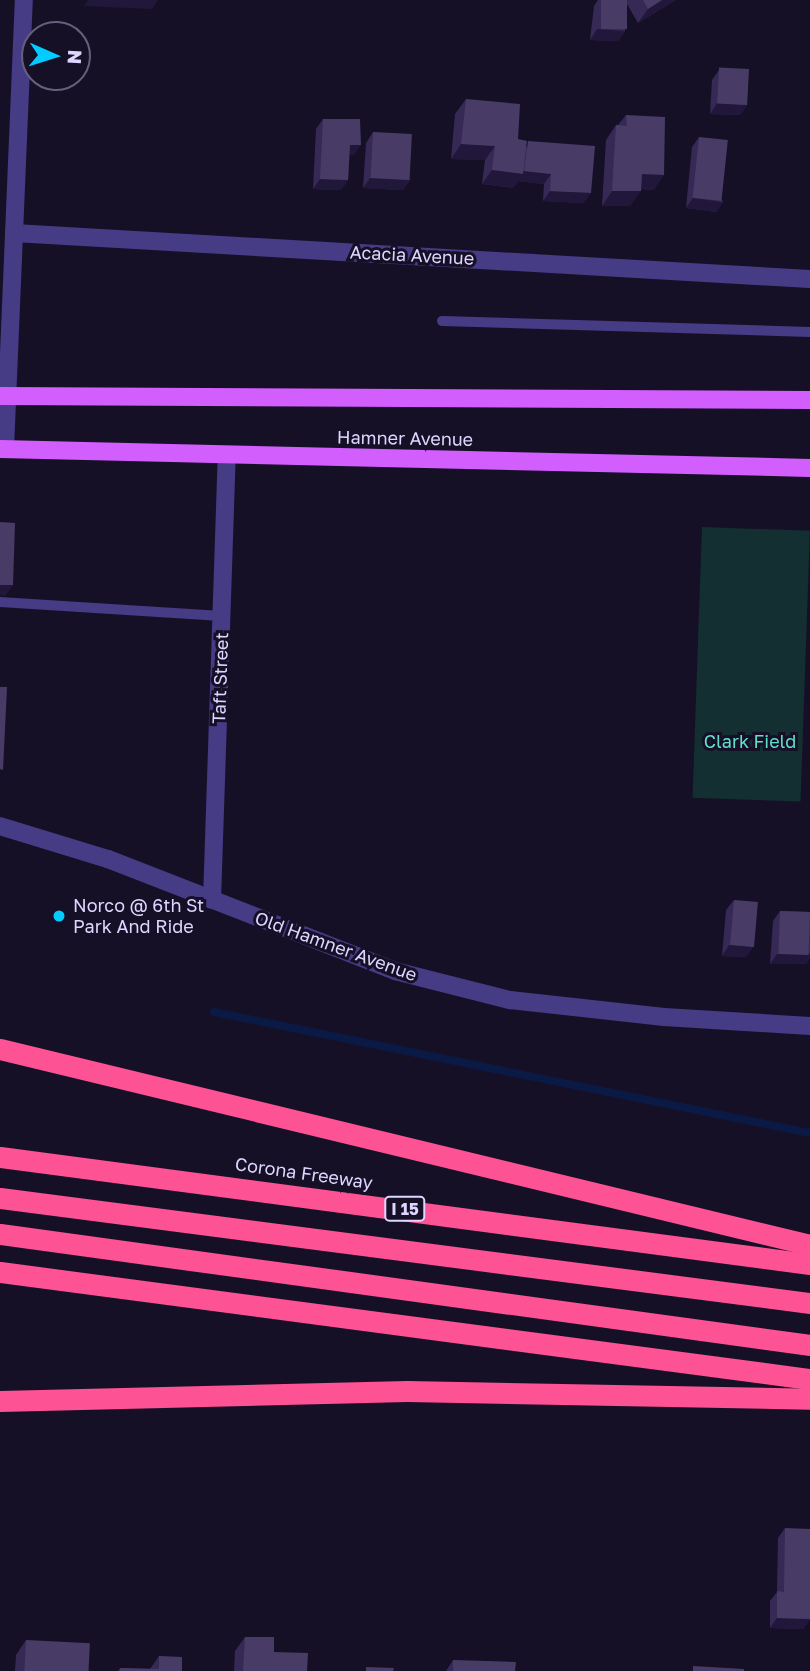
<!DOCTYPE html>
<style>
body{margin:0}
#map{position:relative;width:810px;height:1671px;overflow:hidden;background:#161027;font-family:"Golos Text",sans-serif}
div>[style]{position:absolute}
.green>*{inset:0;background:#132f31;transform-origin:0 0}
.stream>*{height:8px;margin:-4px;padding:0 4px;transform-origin:4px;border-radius:4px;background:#0b1a45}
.service>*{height:10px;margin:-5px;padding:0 5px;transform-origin:5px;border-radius:5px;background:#463b85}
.minor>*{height:18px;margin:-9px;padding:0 9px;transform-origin:9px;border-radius:9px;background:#463b85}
.primary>*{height:18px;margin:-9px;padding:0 9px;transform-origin:9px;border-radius:9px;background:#d25efd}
.motorway>*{height:21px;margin:-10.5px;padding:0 10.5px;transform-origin:10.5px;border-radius:10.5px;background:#fd5293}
.wall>*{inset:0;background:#362955}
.shaded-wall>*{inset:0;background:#21173b}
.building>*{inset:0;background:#483c67;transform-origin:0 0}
.dots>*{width:19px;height:19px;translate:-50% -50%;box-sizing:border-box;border:4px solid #161027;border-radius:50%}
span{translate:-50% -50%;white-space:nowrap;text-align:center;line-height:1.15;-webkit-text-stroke:6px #161027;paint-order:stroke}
.shield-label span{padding:2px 5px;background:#161027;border:2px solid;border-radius:5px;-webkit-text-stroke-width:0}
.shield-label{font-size:16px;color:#dfd6ff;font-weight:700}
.street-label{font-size:18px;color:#dfd6ff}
.park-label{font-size:18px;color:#62dfcc}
.poi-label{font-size:18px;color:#dfd6ff}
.left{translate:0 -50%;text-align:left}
.north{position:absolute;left:21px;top:21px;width:70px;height:70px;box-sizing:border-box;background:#161027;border:2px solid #665f7d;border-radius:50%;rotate:93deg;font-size:19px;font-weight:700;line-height:28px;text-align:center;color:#dfd6ff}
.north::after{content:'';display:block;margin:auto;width:24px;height:32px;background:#04cbfd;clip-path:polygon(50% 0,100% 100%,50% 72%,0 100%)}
</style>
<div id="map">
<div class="green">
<div style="left:702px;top:527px;width:108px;height:271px;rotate:2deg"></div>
</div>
<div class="stream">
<div style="left:214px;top:1012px;width:608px;rotate:11.48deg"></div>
</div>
<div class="service">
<div style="left:442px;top:321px;width:368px;rotate:1.7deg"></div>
<div style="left:0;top:602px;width:222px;rotate:3.6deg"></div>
</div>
<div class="minor">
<div style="left:14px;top:233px;width:797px;rotate:3.31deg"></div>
<div style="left:5px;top:449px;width:449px;rotate:-87.6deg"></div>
<div style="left:0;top:826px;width:113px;rotate:17deg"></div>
<div style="left:108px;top:859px;width:308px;rotate:21.3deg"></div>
<div style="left:395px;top:971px;width:119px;rotate:14.2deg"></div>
<div style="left:510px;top:1000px;width:155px;rotate:6.3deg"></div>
<div style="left:664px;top:1017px;width:146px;rotate:3.5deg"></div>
<div style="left:212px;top:900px;width:444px;rotate:-88.1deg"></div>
</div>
<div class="primary">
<div style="left:0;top:396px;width:810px;rotate:0.28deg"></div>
<div style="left:0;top:449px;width:810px;rotate:1.34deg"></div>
</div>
<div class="motorway">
<div style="left:0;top:1049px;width:833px;rotate:13.6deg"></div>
<div style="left:0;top:1157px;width:817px;rotate:7.53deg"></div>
<div style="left:0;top:1198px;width:817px;rotate:7.39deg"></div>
<div style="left:0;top:1234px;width:818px;rotate:7.8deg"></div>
<div style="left:0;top:1272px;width:817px;rotate:7.53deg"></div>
<div style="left:0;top:1401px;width:407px;rotate:-1.4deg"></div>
<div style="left:407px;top:1391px;width:403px;rotate:1.1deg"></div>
</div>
<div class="wall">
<div style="clip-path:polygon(598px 0,676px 0,638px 23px,627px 4px,625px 31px,618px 41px,590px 40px,594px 6px)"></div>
<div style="clip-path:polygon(719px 70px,747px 105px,740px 115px,710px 114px,712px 80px)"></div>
<div style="clip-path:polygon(466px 99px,518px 139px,584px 203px,543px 201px,544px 184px,518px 181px,513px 188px,482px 184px,485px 160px,451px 159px,455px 114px)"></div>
<div style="clip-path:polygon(626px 115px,654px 190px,641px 189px,630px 206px,602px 206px,606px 140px,616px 125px,618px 125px)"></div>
<div style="clip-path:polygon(323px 119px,354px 155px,349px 155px,348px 180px,341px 190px,313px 189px,316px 129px)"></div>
<div style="clip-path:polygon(373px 132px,410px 180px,403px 190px,363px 188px,366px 143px)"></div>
<div style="clip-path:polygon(699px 137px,723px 202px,716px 212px,686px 208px,692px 147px)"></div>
<div style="clip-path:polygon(734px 900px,753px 947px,746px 957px,722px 956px,726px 910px)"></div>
<div style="clip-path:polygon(780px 911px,810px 912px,810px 958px,806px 964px,770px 964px,773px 921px)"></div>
<div style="clip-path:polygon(785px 1528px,810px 1619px,803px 1629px,770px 1628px,770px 1601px,777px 1592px,778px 1538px)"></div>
<div style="clip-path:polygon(245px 1637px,274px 1652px,307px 1671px,234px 1671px,235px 1651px)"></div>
<div style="clip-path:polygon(26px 1640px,89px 1671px,15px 1671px,16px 1655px)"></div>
<div style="clip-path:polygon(159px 1656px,182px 1671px,118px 1671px,120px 1668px,150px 1669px)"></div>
<div style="clip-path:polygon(453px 1660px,515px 1671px,446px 1671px)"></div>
</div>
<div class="shaded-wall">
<div style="clip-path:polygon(88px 0,158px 0,152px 9px,84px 6px)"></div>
<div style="clip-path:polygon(662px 0,676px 0,638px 23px,648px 9px)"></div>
<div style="clip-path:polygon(597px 29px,625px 31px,618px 41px,590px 40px)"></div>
<div style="clip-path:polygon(717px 103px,747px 105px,740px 115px,710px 114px)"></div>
<div style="clip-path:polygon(461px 144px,495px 146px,485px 160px,451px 159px)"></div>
<div style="clip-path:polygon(350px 145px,361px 145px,354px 155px,343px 155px)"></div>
<div style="clip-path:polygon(492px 170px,524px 171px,551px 174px,544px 184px,518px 181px,513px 188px,482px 184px)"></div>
<div style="clip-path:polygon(642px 174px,664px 175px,654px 190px,631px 188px)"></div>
<div style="clip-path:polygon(370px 178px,410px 180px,403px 190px,363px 188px)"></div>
<div style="clip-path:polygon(320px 179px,348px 180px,341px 190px,313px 189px)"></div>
<div style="clip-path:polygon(550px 191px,591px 193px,584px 203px,543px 201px)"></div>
<div style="clip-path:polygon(612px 191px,641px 191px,630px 206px,602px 206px)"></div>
<div style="clip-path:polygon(693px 198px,723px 202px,716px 212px,686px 208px)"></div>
<div style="clip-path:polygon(0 585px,13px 585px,5px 596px,0 595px)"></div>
<div style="clip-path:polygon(729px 945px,753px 947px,746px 957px,722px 956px)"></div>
<div style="clip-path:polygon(777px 954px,810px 954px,810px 958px,806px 964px,770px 964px)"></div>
<div style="clip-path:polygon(777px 1618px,810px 1619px,803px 1629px,770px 1628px)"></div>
</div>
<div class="building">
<div style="left:601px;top:0;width:26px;height:29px"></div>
<div style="clip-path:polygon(643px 0,662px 0,648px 9px)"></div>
<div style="left:749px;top:69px;width:36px;height:30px;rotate:93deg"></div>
<div style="clip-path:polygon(466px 99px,520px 104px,518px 139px,527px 141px,523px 174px,492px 170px,495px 146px,461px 144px)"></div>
<div style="clip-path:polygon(626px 115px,665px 117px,664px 175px,642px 174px,641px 191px,612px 191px,616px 125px,627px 126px)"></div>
<div style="clip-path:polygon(323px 119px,360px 119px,361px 145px,350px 145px,348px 180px,320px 179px)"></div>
<div style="left:373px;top:132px;width:39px;height:46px;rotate:3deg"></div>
<div style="left:699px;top:137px;width:29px;height:61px;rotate:6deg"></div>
<div style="clip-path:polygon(528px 141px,595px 146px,591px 193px,550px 191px,551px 174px,524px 171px)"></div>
<div style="clip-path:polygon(0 522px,15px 523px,13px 585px,0 585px)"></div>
<div style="clip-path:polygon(0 687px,7px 687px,3px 770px,0 769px)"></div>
<div style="left:734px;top:900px;width:24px;height:45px;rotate:5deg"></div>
<div style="left:780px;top:911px;width:30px;height:43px;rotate:2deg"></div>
<div style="clip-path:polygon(785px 1528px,810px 1529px,810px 1619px,777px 1618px,777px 1591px,784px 1592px)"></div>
<div style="clip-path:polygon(245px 1637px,274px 1637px,274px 1652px,308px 1653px,307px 1671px,243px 1671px)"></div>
<div style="left:26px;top:1640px;width:64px;height:31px;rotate:3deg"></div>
<div style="clip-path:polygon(159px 1656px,182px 1657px,182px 1671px,120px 1671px,120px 1668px,159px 1669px)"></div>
<div style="clip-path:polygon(453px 1660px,516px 1662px,515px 1671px,453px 1671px)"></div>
<div style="clip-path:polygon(693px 1666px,744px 1669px,744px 1671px,693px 1671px)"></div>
<div style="clip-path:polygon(366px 1667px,394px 1668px,393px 1671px,366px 1671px)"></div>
</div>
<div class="dots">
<div style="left:59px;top:916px;background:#04cbfd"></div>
</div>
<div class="shield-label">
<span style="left:405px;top:1209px">I 15</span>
</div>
<div class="street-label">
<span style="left:412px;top:255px;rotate:3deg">Acacia Avenue</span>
<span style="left:405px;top:438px;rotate:1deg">Hamner Avenue</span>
<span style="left:220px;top:678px;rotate:-88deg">Taft Street</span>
<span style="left:336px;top:946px;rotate:20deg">Old Hamner Avenue</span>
<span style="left:304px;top:1173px;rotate:8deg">Corona Freeway</span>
</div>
<div class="park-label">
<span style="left:750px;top:741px">Clark Field</span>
</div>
<div class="poi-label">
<span class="left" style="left:73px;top:916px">Norco @ 6th St<br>Park And Ride</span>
</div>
<div class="north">N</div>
</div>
